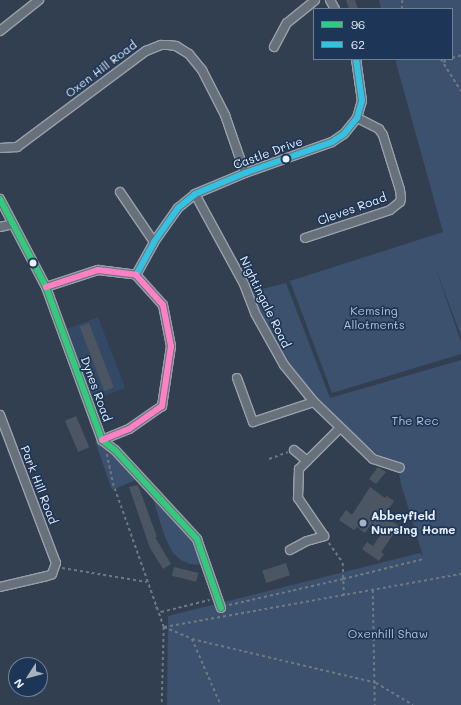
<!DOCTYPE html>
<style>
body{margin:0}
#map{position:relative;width:461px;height:705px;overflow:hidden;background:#323f50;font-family:Mali,sans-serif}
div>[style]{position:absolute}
.built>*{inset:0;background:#334965;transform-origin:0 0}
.green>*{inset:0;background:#3c516d}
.building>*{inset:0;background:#4c5663;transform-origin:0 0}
.path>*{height:1.5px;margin-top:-0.75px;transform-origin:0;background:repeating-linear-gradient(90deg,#707881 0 3px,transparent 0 6px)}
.roads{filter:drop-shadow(1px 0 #99a0aa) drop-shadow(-1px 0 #99a0aa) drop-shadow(0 1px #99a0aa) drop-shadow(0 -1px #99a0aa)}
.minor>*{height:8px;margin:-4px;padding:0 4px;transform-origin:4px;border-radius:4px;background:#67707b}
.bus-1>*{height:6px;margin:-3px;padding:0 3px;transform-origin:3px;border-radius:3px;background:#33ca7d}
.bus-2>*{height:6px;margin:-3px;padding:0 3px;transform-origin:3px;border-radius:3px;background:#33c2e2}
.bus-3>*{height:6px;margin:-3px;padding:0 3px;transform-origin:3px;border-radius:3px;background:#ff80c5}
.dots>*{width:11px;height:11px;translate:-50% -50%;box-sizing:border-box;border:2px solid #1d3557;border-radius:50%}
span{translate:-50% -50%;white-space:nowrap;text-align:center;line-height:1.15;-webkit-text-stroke:3.5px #1d3557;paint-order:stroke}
.street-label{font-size:12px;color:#e8f1f8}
.park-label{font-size:12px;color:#b5c2d0}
.poi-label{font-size:12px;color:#e8f1f8;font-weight:700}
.left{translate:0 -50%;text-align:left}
.legend{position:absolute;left:313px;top:8px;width:140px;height:52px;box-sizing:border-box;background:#1d3557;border:1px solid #6e8097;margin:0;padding:5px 7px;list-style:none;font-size:12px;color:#e8f1f8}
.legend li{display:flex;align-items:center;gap:8px;height:20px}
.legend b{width:20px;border:1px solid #6e8097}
.north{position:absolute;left:8px;top:657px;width:40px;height:40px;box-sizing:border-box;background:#1d3557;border:1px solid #6e8097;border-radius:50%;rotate:234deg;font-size:11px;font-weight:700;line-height:16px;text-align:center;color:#e8f1f8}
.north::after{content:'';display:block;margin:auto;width:14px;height:18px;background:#a8b3bd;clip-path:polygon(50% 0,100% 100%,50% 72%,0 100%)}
</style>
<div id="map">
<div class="built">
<div style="left:98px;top:317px;width:76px;height:36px;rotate:69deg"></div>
</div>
<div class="green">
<div style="clip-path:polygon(379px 0,461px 0,461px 336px,436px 269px,461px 342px,461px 354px,332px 393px,290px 281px,443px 232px,395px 59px,452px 59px,452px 9px,381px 9px)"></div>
<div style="clip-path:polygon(286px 283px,330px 398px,461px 360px,461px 705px,167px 705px,168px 616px,420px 553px,423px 556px,401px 484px,397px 463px,378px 455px,313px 397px,285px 360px,258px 311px,251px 292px)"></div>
<div style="clip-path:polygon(95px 441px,100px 441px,112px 451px,138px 479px,112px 490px)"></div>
<div style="clip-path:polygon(153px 499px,193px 542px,203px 565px,190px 564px,181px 560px,173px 553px,165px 537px)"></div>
</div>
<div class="building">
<div style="clip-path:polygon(346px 0,355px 0,358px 9px,349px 9px)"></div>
<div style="left:89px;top:323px;width:69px;height:10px;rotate:69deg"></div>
<div style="left:76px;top:416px;width:34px;height:12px;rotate:67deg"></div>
<div style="clip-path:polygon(378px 467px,386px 472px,376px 484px,369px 479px)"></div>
<div style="clip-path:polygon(138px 485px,157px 537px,155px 537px,171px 564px,163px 569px,150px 548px,129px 487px)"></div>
<div style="clip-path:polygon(370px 487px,385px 498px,387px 496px,394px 501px,384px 516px,399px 526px,381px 552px,384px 554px,379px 561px,362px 549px,367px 542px,373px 546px,381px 534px,369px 527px,365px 533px,357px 527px,354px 530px,339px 520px,346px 510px,352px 515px)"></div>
<div style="left:286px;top:563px;width:13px;height:25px;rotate:72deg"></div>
<div style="left:174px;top:567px;width:25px;height:9px;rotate:14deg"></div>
</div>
<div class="path">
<div style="left:402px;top:9px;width:6px;rotate:-99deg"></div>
<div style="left:401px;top:3px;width:4px;rotate:-56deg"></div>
<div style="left:452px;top:58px;width:9px;rotate:-18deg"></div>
<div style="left:441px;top:59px;width:38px;rotate:58deg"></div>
<div style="left:443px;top:62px;width:8px;rotate:-23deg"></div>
<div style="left:107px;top:454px;width:30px;rotate:78deg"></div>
<div style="left:113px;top:483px;width:153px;rotate:70.5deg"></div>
<div style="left:164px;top:627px;width:78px;rotate:91.5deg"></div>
<div style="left:269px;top:459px;width:20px;rotate:-20deg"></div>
<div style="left:329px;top:543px;width:24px;rotate:55deg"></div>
<div style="left:343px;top:563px;width:33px;rotate:88deg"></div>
<div style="left:62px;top:568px;width:86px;rotate:9.4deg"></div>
<div style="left:373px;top:590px;width:115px;rotate:89deg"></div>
<div style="left:229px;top:605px;width:117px;rotate:-12.8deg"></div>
<div style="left:343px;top:579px;width:82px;rotate:-14deg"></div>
<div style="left:156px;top:607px;width:7px;rotate:45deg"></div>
<div style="left:161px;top:612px;width:50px;rotate:-13.8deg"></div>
<div style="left:164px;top:627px;width:302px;rotate:-10.1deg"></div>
<div style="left:164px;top:627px;width:30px;rotate:23deg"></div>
<div style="left:192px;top:639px;width:189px;rotate:13.4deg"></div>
<div style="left:376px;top:683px;width:43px;rotate:30.7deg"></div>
<div style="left:192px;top:639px;width:72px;rotate:66.3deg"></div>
</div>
<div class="roads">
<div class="minor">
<div style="left:330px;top:0;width:10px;rotate:61deg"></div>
<div style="left:0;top:31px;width:50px;rotate:-38.5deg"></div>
<div style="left:274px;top:47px;width:27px;rotate:-62deg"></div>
<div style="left:287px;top:23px;width:36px;rotate:-39deg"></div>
<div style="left:0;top:148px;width:17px;rotate:-3deg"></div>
<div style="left:17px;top:147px;width:161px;rotate:-36.7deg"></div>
<div style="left:146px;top:51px;width:16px;rotate:-22deg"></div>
<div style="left:161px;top:45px;width:7px"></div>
<div style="left:168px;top:45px;width:8px;rotate:7deg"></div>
<div style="left:176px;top:46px;width:15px;rotate:32deg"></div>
<div style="left:189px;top:54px;width:21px;rotate:51deg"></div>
<div style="left:202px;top:70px;width:51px;rotate:62.9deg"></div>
<div style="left:225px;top:115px;width:61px;rotate:71deg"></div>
<div style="left:120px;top:192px;width:60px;rotate:55.8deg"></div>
<div style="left:195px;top:194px;width:102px;rotate:61.4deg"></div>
<div style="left:244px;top:284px;width:31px;rotate:69deg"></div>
<div style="left:255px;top:313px;width:60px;rotate:60.9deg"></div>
<div style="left:284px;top:365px;width:48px;rotate:51deg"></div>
<div style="left:314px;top:402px;width:82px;rotate:44deg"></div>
<div style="left:373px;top:459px;width:28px;rotate:18deg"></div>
<div style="left:0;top:199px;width:99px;rotate:62.4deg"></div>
<div style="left:46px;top:287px;width:163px;rotate:69.9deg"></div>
<div style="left:102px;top:440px;width:16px;rotate:38deg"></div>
<div style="left:115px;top:450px;width:121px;rotate:47.3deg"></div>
<div style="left:197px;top:539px;width:73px;rotate:70.8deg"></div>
<div style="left:0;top:227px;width:13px;rotate:-13deg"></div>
<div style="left:305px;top:238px;width:89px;rotate:-18.2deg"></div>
<div style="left:390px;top:210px;width:13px;rotate:-39deg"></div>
<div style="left:400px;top:202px;width:4px;rotate:-76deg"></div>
<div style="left:401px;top:198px;width:8px;rotate:-97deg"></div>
<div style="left:400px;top:190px;width:58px;rotate:-107.2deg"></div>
<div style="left:383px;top:135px;width:7px;rotate:-124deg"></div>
<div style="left:379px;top:129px;width:25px;rotate:-153deg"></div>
<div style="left:136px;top:275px;width:38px;rotate:-61deg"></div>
<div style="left:154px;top:242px;width:42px;rotate:-54.8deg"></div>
<div style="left:178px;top:208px;width:22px;rotate:-39deg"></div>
<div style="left:195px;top:194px;width:54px;rotate:-22.8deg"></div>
<div style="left:245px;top:173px;width:92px;rotate:-19.6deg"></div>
<div style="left:332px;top:142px;width:14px;rotate:-34deg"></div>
<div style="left:344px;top:134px;width:21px;rotate:-51deg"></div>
<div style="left:357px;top:118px;width:18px;rotate:-74deg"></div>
<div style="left:362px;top:101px;width:42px;rotate:-98.1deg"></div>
<div style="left:46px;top:287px;width:55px;rotate:-18.1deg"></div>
<div style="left:98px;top:270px;width:38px;rotate:7deg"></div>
<div style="left:136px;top:275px;width:40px;rotate:48deg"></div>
<div style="left:163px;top:305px;width:42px;rotate:79deg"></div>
<div style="left:171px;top:346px;width:61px;rotate:98.5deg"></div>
<div style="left:162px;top:406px;width:40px;rotate:145.1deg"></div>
<div style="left:129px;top:429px;width:29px;rotate:158deg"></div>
<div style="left:237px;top:378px;width:47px;rotate:70deg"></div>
<div style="left:253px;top:422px;width:64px;rotate:-18.2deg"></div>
<div style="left:0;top:415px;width:158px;rotate:69.3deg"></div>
<div style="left:56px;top:563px;width:12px;rotate:110deg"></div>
<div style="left:52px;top:574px;width:5px;rotate:158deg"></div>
<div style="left:47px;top:576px;width:48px;rotate:166.8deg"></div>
<div style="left:294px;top:450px;width:17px;rotate:40deg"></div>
<div style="left:290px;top:550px;width:19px;rotate:-28deg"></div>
<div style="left:307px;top:541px;width:18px;rotate:-16deg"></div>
<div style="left:324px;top:536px;width:46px;rotate:-124.4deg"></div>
<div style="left:298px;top:498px;width:29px;rotate:-88deg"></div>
<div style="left:299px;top:469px;width:58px;rotate:-45deg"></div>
</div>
</div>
<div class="bus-1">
<div style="left:0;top:199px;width:99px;rotate:62.4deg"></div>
<div style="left:46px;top:287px;width:163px;rotate:69.9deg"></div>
<div style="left:102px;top:440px;width:16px;rotate:38deg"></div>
<div style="left:115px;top:450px;width:121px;rotate:47.3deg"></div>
<div style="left:197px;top:539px;width:73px;rotate:70.8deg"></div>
</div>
<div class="bus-2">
<div style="left:136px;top:275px;width:38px;rotate:-61deg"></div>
<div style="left:154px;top:242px;width:42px;rotate:-54.8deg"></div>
<div style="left:178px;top:208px;width:22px;rotate:-39deg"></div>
<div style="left:195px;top:194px;width:54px;rotate:-22.8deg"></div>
<div style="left:245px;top:173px;width:92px;rotate:-19.6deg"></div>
<div style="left:332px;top:142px;width:14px;rotate:-34deg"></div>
<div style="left:344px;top:134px;width:21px;rotate:-51deg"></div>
<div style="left:357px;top:118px;width:18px;rotate:-74deg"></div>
<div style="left:362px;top:101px;width:42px;rotate:-98.1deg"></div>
</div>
<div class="bus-3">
<div style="left:46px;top:287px;width:55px;rotate:-18.1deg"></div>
<div style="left:98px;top:270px;width:38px;rotate:7deg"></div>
<div style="left:136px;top:275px;width:40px;rotate:48deg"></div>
<div style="left:163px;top:305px;width:42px;rotate:79deg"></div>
<div style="left:171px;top:346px;width:61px;rotate:98.5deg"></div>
<div style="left:162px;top:406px;width:40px;rotate:145.1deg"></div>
<div style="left:129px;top:429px;width:29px;rotate:158deg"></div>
</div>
<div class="dots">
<div style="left:286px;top:159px;background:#e8f1f8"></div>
<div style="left:33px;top:263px;background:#e8f1f8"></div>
<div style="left:363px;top:523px;background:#a8b3bd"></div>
</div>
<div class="street-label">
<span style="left:101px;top:69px;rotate:-37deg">Oxen Hill Road</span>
<span style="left:268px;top:153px;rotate:-20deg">Castle Drive</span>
<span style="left:352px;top:209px;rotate:-20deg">Cleves Road</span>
<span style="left:265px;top:302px;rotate:64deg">Nightingale Road</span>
<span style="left:96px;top:389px;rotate:70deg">Dynes Road</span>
<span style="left:39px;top:485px;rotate:69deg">Park Hill Road</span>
</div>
<div class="park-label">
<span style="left:374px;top:318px">Kemsing<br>Allotments</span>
<span style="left:415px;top:421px">The Rec</span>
<span style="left:388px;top:634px">Oxenhill Shaw</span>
</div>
<div class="poi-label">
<span class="left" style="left:371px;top:523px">Abbeyfield<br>Nursing Home</span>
</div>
<ul class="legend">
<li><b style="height:5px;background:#33ca7d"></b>96</li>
<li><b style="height:5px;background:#33c2e2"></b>62</li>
</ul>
<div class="north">N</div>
</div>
